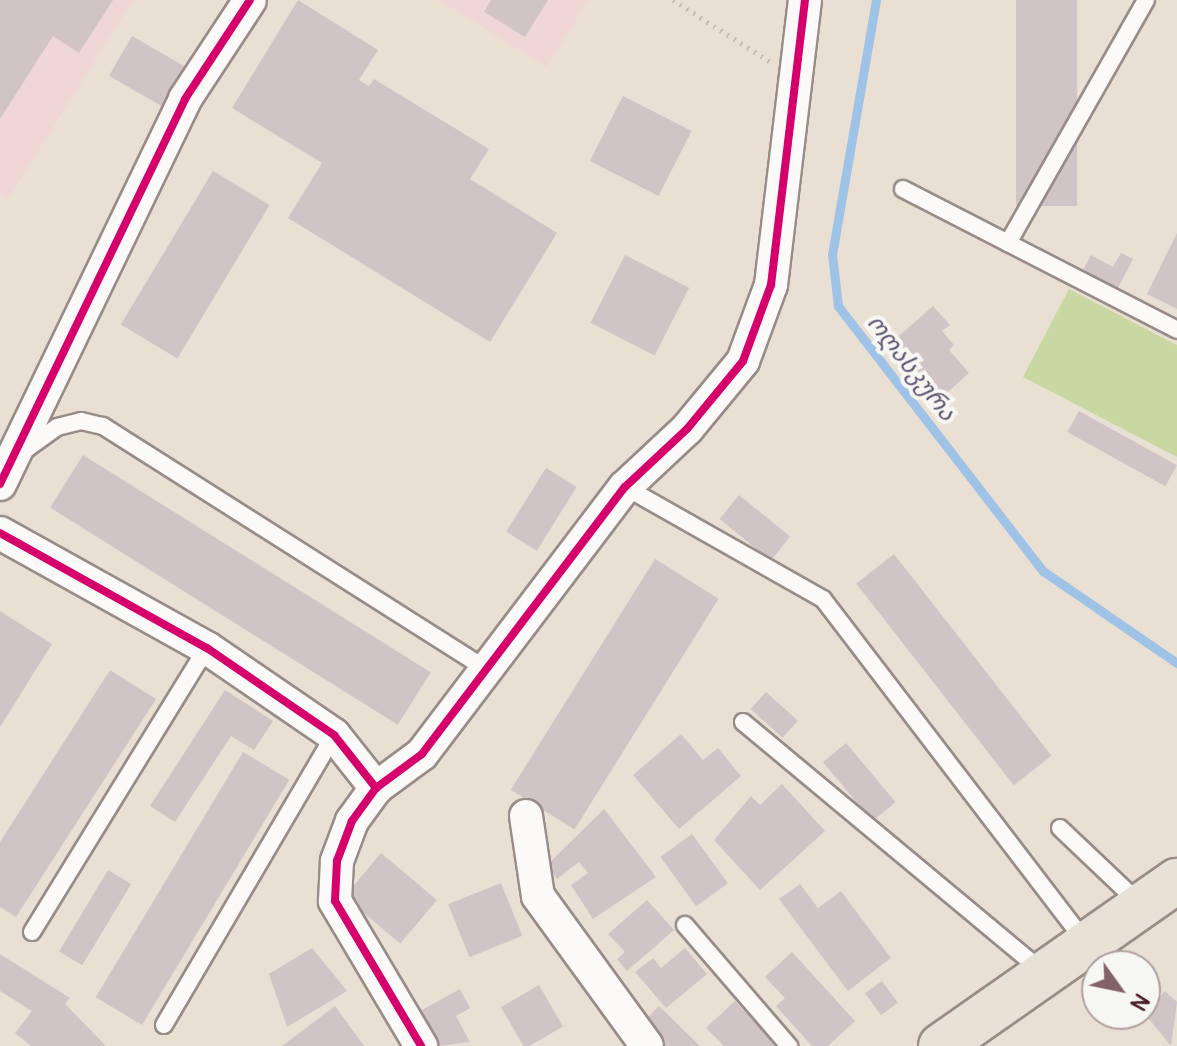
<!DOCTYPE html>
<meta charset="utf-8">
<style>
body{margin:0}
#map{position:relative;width:1177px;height:1046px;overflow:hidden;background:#eadfd3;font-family:Pangolin,"Noto Sans Georgian",sans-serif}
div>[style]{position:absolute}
.built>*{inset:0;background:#f0d6d6}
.green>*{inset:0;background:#c9d8a3}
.stream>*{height:9px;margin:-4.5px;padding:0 4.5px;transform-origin:4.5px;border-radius:4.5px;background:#9fc2e7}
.building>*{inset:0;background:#d1c4c7;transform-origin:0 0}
.path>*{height:5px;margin-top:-2.5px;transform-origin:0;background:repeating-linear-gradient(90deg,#c3bcbb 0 2px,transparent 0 8px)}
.roads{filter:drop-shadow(2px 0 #998c88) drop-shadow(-2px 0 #998c88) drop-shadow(0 2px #998c88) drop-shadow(0 -2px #998c88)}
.lane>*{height:16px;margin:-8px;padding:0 8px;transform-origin:8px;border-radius:8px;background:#fcfaf8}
.street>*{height:32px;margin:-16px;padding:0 16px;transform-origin:16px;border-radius:16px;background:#fcfaf8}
.primary>*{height:44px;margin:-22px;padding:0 22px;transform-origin:22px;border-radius:22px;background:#e8e1d5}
.cycleway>*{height:8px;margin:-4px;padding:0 4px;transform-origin:4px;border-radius:4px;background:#d6006c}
span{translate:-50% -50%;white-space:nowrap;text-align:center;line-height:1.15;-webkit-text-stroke:8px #f6f6f2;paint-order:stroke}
.water-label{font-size:24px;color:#5d5470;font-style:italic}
.north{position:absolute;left:1081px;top:950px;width:80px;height:80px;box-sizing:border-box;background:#f6f6f2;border:2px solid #b1a0a2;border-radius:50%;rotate:123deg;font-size:22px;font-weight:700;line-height:32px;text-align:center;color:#4a1f2b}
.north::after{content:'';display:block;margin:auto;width:28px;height:36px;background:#826266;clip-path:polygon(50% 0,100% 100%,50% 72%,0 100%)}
</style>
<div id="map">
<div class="built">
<div style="clip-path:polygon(0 0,133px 0,8px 199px,0 194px)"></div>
<div style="clip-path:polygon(439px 0,588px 0,547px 67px)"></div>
</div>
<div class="green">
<div style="clip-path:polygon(1069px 289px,1177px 345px,1177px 457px,1023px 377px)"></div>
</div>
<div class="stream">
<div style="left:876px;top:0;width:258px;rotate:99.8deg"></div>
<div style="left:832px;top:254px;width:52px;rotate:83.4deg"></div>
<div style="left:838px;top:306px;width:335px;rotate:52.3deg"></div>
<div style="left:1043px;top:571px;width:163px;rotate:34.5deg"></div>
</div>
<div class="building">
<div style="clip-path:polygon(0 0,113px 0,79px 53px,53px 36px,0 119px)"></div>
<div style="clip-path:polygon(298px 0,378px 50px,359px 80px,369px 86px,374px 79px,489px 149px,470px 179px,557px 233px,490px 342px,288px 218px,322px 163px,232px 108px)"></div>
<div style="clip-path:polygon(491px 0,548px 0,525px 37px,484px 12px)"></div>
<div style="left:1016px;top:0;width:61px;height:206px"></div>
<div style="left:132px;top:36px;width:73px;height:46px;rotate:30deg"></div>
<div style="left:623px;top:96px;width:77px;height:73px;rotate:27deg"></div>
<div style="left:213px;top:171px;width:66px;height:179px;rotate:31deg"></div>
<div style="clip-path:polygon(1177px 233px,1177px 309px,1147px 294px)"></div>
<div style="clip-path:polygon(1121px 253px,1133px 259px,1118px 288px,1080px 276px,1091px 255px,1113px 267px)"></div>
<div style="left:625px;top:255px;width:72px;height:76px;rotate:27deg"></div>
<div style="clip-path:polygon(933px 306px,950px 325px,942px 331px,954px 345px,949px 350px,969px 373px,941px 398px,892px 342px)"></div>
<div style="left:1079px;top:411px;width:112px;height:24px;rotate:29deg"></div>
<div style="left:83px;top:455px;width:410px;height:62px;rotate:32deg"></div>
<div style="left:546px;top:468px;width:36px;height:75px;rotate:32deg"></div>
<div style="left:739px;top:495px;width:66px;height:31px;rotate:39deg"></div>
<div style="left:894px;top:554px;width:256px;height:48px;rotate:52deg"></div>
<div style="left:655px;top:559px;width:75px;height:272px;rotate:32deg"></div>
<div style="clip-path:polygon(0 611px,52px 644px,0 727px)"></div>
<div style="clip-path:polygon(110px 670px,156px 699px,16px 917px,0 907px,0 842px)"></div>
<div style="clip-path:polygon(225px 690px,273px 721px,254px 750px,231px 736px,175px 822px,150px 806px)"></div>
<div style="left:766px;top:692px;width:43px;height:23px;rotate:42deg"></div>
<div style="clip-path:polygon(681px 734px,703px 760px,718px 748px,741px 776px,679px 829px,633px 775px)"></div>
<div style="left:846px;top:743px;width:77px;height:30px;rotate:50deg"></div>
<div style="left:243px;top:752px;width:54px;height:286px;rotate:31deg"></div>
<div style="clip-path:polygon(782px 784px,825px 831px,760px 890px,714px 840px,751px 796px,760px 805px)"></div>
<div style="clip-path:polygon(604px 809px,656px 877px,593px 919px,571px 885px,588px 873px,579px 862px,557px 879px,547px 865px)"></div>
<div style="left:692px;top:834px;width:61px;height:39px;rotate:54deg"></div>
<div style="left:381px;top:853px;width:73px;height:57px;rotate:40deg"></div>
<div style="left:108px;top:870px;width:27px;height:95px;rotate:31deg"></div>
<div style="left:501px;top:883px;width:57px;height:57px;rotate:68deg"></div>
<div style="clip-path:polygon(800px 884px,818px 908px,841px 891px,891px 958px,848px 991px,779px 899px)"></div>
<div style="clip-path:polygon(647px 900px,674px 930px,627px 971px,617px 959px,625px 952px,608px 934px)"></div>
<div style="clip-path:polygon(312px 948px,347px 991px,287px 1027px,269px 974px)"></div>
<div style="clip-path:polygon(685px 948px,707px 974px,666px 1008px,635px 972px,653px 958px,661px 968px)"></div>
<div style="clip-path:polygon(792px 952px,855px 1021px,828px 1046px,812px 1046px,776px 1006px,785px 998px,765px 977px)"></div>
<div style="clip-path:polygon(0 954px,70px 998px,65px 1004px,106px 1046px,31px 1046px,15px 1033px,32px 1011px,0 991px)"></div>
<div style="left:882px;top:981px;width:27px;height:21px;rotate:54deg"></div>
<div style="left:539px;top:985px;width:48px;height:44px;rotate:60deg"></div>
<div style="clip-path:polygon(460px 989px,470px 1008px,456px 1016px,470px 1042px,439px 1046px,420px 1011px)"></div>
<div style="clip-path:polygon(1165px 991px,1177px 1002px,1171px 1046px,1145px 1014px)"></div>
<div style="clip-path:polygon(735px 1001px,778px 1046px,724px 1046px,706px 1028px)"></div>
<div style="clip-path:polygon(335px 1006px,364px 1046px,282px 1046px)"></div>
<div style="clip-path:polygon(659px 1006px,700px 1046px,658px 1046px,638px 1027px)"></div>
</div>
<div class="path">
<div style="left:673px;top:0;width:114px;rotate:32.4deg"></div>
</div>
<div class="roads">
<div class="lane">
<div style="left:903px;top:189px;width:308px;rotate:27.2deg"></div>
<div style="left:1008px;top:243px;width:279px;rotate:-60.4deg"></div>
<div style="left:21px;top:453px;width:44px;rotate:-35.8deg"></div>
<div style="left:57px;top:427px;width:25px;rotate:-14deg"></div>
<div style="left:81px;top:421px;width:23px;rotate:13deg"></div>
<div style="left:103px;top:426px;width:455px;rotate:32.4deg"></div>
<div style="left:625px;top:487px;width:227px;rotate:29.5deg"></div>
<div style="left:823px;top:599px;width:433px;rotate:52.6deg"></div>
<div style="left:743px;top:722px;width:392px;rotate:39.8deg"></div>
<div style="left:1060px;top:828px;width:112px;rotate:43.5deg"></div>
<div style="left:685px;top:925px;width:160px;rotate:49.3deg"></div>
<div style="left:32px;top:932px;width:334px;rotate:-58.4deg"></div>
<div style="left:164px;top:1025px;width:336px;rotate:-59.6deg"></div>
</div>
<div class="street">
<div style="left:0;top:484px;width:427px;rotate:-64.3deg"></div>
<div style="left:185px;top:99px;width:118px;rotate:-56.7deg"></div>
<div style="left:0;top:533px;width:237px;rotate:29.1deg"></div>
<div style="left:207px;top:648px;width:154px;rotate:34.4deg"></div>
<div style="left:334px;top:735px;width:68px;rotate:51.6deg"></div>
<div style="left:376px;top:788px;width:41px;rotate:126deg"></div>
<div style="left:352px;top:821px;width:43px;rotate:110.6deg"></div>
<div style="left:337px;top:861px;width:40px;rotate:92.9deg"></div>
<div style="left:335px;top:901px;width:169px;rotate:59.3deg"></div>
<div style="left:376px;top:788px;width:57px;rotate:-36.5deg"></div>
<div style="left:422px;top:754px;width:335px;rotate:-52.8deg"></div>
<div style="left:625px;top:487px;width:85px;rotate:-43.1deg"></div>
<div style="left:687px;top:429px;width:88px;rotate:-50.5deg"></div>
<div style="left:743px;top:361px;width:81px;rotate:-69.8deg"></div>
<div style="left:771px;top:285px;width:287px;rotate:-83.2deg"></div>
<div style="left:526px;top:816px;width:81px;rotate:81.5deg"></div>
<div style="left:538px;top:896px;width:185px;rotate:54deg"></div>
</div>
<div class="primary">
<div style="left:941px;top:1046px;width:288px;rotate:-35deg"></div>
</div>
</div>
<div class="cycleway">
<div style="left:0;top:484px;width:427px;rotate:-64.3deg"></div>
<div style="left:185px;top:99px;width:118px;rotate:-56.7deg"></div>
<div style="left:0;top:533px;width:237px;rotate:29.1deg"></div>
<div style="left:207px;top:648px;width:154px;rotate:34.4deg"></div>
<div style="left:334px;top:735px;width:68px;rotate:51.6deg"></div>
<div style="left:376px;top:788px;width:41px;rotate:126deg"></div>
<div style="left:352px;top:821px;width:43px;rotate:110.6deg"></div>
<div style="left:337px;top:861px;width:40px;rotate:92.9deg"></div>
<div style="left:335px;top:901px;width:169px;rotate:59.3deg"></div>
<div style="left:376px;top:788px;width:57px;rotate:-36.5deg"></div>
<div style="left:422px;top:754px;width:335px;rotate:-52.8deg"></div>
<div style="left:625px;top:487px;width:85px;rotate:-43.1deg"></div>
<div style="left:687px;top:429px;width:88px;rotate:-50.5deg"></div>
<div style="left:743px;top:361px;width:81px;rotate:-69.8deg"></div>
<div style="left:771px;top:285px;width:287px;rotate:-83.2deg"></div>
</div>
<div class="water-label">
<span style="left:911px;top:368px;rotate:52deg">ოღასკურა</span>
</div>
<div class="north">N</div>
</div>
